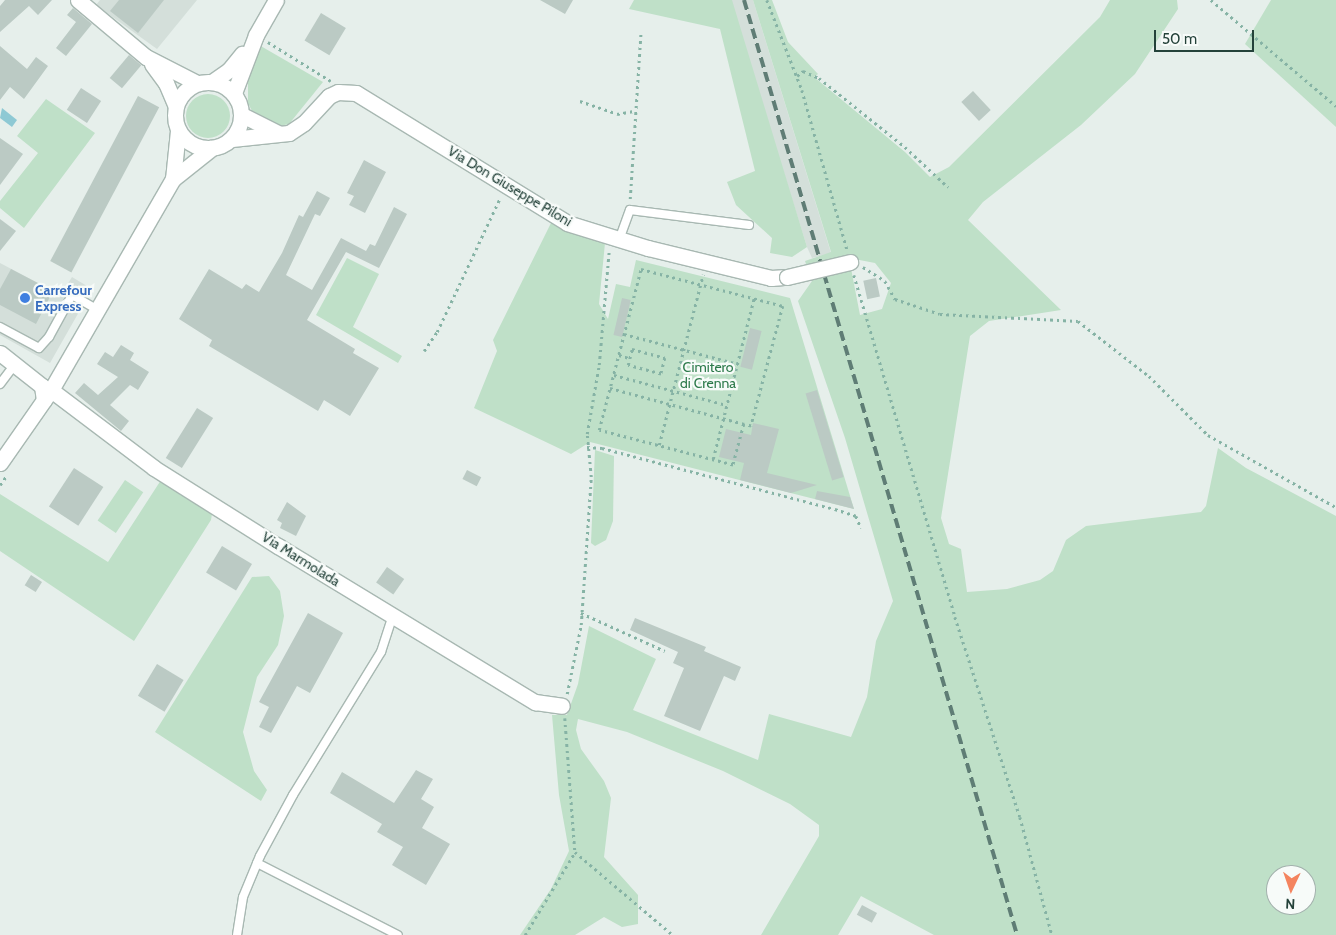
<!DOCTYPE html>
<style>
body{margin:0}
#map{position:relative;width:1336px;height:935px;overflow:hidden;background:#e6efeb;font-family:Cabin,sans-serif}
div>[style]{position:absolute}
.built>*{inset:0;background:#d4dfda}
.green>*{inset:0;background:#bfe0c8;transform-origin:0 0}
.round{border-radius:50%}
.water>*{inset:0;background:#8ec9d4}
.building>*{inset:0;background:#bbcac4;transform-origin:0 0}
.path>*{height:2.5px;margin-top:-1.25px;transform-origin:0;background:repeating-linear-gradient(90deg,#86b3a5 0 2.5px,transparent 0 6.5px)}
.roads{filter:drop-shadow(1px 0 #a8b8b2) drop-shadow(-1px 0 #a8b8b2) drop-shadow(0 1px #a8b8b2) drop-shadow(0 -1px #a8b8b2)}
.service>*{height:8px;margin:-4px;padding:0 4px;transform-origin:4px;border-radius:4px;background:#fff}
.minor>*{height:15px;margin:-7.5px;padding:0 7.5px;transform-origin:7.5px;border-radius:7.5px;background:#fff}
.tertiary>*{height:15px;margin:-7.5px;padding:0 7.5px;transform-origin:7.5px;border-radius:7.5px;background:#fff}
.tertiary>.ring{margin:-7.5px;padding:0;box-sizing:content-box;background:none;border:15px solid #fff;border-radius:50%}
.rail>*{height:4px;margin-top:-2px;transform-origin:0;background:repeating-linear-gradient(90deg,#5f7d75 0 10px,transparent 0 15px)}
.bridges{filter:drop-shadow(1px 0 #a8b8b2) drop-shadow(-1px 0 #a8b8b2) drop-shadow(0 1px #a8b8b2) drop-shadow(0 -1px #a8b8b2)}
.minor-bridge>*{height:15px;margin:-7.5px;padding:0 7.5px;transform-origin:7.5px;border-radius:7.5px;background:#fff}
.dots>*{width:14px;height:14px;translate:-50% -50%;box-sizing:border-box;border:2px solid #f7fbf9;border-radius:50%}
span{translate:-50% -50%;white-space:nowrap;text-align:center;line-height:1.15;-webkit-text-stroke:4.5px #f7fbf9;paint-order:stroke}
.street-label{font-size:14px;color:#24423a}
.shop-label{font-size:14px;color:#366cbe;font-weight:700}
.left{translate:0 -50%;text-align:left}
.park-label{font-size:14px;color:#2d7a4b}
.north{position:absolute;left:1266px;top:865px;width:50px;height:50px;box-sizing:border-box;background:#f7fbf9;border:1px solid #a3b1ad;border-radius:50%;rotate:183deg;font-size:14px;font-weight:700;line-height:20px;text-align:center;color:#24423a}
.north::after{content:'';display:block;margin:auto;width:18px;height:22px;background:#f4845f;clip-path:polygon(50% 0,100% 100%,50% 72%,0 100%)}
.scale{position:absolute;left:1154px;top:30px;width:100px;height:22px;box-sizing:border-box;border:2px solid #24423a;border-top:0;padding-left:6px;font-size:15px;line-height:18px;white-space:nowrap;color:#24423a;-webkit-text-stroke:4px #f7fbf9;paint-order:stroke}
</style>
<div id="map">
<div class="built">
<div style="clip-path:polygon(100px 0,197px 0,157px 49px,96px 5px)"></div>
<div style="clip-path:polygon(730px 0,753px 0,831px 253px,812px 258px,807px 247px)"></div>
<div style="clip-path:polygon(0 263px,61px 295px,72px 277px,92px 289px,50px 363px,0 335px)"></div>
</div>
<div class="green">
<div style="clip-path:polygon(634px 0,732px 0,807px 247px,792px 257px,770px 253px,772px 238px,736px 205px,727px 182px,755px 171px,720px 29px,629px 9px)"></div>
<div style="clip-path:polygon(evenodd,753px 0,772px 0,788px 42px,818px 74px,814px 77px,905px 152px,930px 177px,949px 167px,1100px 17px,1110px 0,1177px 0,1178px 9px,1135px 74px,1081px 125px,983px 202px,968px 220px,1061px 310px,989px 321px,970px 336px,941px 518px,949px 544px,961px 549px,967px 592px,1007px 589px,1040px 580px,1053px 571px,1066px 540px,1086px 526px,1201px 512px,1206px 506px,1218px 448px,1246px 468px,1336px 516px,1336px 935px,934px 935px,861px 896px,838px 935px,761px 935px,819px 836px,819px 825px,790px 804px,723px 771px,627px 732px,578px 719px,576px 730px,581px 749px,604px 781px,611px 798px,604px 857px,638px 895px,638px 924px,622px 927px,604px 917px,575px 935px,520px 935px,551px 889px,569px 851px,559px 795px,552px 715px,567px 715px,578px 684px,589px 626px,656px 659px,633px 710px,758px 760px,769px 714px,851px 737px,867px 697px,876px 641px,893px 601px,845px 438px,798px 301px,812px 281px,805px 261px,831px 252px,753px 0,849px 258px,875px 263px,891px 283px,882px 309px,860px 315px,849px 258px,753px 0,1276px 875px,1306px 875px,1306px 905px,1276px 905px,1276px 875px)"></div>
<div style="clip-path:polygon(1271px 0,1336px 0,1336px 127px,1245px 44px)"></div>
<div style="clip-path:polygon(259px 45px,323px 82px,289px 124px,275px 127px,254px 115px,248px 103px,248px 75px)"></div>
<div class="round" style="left:186px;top:94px;width:44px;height:44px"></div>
<div style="clip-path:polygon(46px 99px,95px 133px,24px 228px,0 208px,0 201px,38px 153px,17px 136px)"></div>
<div style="clip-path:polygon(551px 223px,605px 243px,599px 304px,608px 319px,616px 284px,630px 287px,636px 260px,790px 298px,854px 509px,590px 442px,571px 454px,474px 408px,497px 351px,493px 340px)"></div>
<div style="clip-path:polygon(347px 258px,379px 274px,353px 327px,402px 356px,398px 363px,316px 315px)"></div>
<div style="clip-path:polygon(595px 450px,614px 456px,613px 521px,606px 540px,595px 546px,591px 543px)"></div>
<div style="left:125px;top:480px;width:22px;height:49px;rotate:34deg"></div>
<div style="clip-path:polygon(161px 480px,212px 514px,211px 520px,134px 641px,0 551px,0 494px,108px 562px)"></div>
<div style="clip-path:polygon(269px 576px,280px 591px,284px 616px,278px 645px,257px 677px,243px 732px,254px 771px,267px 790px,261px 801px,155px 732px,252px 577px)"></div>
</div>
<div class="water">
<div style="clip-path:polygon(2px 108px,17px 120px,12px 127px,0 118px)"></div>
</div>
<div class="building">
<div style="clip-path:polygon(5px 0,52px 0,38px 15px,29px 6px,0 32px,0 6px)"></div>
<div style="clip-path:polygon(119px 0,164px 0,138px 33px,110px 11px)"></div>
<div style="clip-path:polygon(540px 0,573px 0,565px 14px)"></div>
<div style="clip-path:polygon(73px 8px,92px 24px,66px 56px,56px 48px,76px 22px,67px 15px)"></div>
<div style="left:321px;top:13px;width:29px;height:32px;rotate:31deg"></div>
<div style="clip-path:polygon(0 46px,27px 69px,36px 57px,48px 66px,24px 99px,10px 87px,0 100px)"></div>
<div style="left:129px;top:55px;width:16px;height:30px;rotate:40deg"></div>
<div style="left:81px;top:88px;width:24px;height:26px;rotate:33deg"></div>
<div style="left:973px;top:91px;width:26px;height:16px;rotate:47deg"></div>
<div style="left:138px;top:96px;width:24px;height:187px;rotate:28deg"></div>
<div style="clip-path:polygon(0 138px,23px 154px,0 185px)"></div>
<div style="clip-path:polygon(364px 160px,386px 172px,365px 213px,349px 205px,354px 196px,347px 193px)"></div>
<div style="clip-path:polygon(317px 191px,330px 198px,320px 216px,315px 214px,286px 275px,312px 290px,341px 238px,366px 251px,370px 244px,375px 246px,394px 207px,407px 214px,379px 268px,346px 252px,307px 320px,355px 349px,353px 353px,379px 368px,350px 416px,324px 400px,318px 411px,209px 346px,212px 340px,179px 319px,209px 269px,242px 289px,246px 284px,259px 292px,282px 253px,299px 215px,303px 217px)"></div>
<div style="clip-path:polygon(0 219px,16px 231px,0 251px)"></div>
<div style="clip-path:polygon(11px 269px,53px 291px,36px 324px,0 305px,0 289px)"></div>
<div style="left:876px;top:278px;width:19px;height:13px;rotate:78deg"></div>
<div style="left:622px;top:298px;width:9px;height:38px;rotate:13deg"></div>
<div style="left:750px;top:328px;width:12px;height:40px;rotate:14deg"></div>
<div style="clip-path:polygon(121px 345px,134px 353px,130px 360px,149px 372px,138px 390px,130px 385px,110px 405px,129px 421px,121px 431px,75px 393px,84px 383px,98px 395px,118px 377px,97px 364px,105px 352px,113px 357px)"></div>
<div style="left:817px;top:390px;width:91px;height:12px;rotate:73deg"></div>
<div style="left:197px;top:408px;width:19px;height:59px;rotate:32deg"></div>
<div style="clip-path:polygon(753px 423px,779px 429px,767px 473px,817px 485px,791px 493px,740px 480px,744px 463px,719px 457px,726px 429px,751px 435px)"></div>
<div style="left:74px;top:468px;width:35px;height:46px;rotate:33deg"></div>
<div style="left:467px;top:470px;width:16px;height:10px;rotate:27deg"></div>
<div style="clip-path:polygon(817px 491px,850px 497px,854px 509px,815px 499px)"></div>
<div style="clip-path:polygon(287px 502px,306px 516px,296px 536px,280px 528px,282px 523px,277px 520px)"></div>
<div style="left:222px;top:546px;width:35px;height:31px;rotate:31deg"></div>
<div style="left:387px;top:567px;width:21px;height:19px;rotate:35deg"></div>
<div style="left:31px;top:575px;width:13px;height:12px;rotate:32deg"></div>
<div style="clip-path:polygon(308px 613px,343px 633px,310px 693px,297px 686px,271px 733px,259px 727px,269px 707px,259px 702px)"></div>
<div style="clip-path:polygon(635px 618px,706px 647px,704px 651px,741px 667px,735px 681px,724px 676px,700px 731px,664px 716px,684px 668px,673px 663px,678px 652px,630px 630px)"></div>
<div style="left:157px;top:664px;width:31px;height:37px;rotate:31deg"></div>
<div style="clip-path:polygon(416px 770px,433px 779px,421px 799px,434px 807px,422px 828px,450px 844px,426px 885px,392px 865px,403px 847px,377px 832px,382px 824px,330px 793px,342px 772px,394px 803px)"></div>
<div style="left:862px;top:905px;width:17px;height:11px;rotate:28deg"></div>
</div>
<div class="path">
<div style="left:767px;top:0;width:97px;rotate:68.7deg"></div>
<div style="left:802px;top:90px;width:165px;rotate:74.2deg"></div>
<div style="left:1211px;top:0;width:164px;rotate:40.3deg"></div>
<div style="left:268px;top:42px;width:74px;rotate:31.8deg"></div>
<div style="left:797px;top:76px;width:8px;rotate:-40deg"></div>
<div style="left:803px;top:71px;width:17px;rotate:24deg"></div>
<div style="left:819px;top:78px;width:110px;rotate:38.7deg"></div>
<div style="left:905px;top:147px;width:59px;rotate:42.9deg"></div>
<div style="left:580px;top:101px;width:39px;rotate:19deg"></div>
<div style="left:617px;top:114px;width:17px;rotate:-10deg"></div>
<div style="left:630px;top:199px;width:168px;rotate:-86.3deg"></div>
<div style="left:863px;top:267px;width:26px;rotate:32deg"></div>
<div style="left:885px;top:281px;width:21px;rotate:61deg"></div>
<div style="left:895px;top:299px;width:47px;rotate:18.4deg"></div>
<div style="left:940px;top:314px;width:138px;rotate:2.9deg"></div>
<div style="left:1078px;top:321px;width:90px;rotate:37.8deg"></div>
<div style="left:1149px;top:376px;width:83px;rotate:45deg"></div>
<div style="left:1208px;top:435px;width:147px;rotate:29.4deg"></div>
<div style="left:641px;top:269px;width:147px;rotate:14.6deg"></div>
<div style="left:783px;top:306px;width:124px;rotate:104.9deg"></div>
<div style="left:751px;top:426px;width:7px;rotate:-164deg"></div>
<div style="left:744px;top:424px;width:42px;rotate:105deg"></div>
<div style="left:733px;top:465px;width:138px;rotate:-165.4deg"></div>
<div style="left:599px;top:430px;width:166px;rotate:-75.4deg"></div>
<div style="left:854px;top:275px;width:357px;rotate:73.5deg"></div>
<div style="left:955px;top:617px;width:210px;rotate:72deg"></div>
<div style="left:1020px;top:817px;width:122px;rotate:74.8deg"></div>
<div style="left:624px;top:334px;width:118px;rotate:14.7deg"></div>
<div style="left:632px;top:349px;width:34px;rotate:15deg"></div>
<div style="left:665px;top:358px;width:16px;rotate:104deg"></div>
<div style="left:661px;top:374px;width:34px;rotate:-165deg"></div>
<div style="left:628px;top:365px;width:16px;rotate:-76deg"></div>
<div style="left:424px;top:351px;width:23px;rotate:-56deg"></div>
<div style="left:437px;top:332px;width:148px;rotate:-64.8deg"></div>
<div style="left:619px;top:355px;width:10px;rotate:17deg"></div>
<div style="left:614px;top:375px;width:117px;rotate:14.9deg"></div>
<div style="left:610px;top:388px;width:139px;rotate:15deg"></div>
<div style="left:659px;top:445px;width:176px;rotate:-75.5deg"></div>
<div style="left:587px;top:447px;width:15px;rotate:4deg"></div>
<div style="left:602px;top:448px;width:241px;rotate:14.7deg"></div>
<div style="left:835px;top:509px;width:22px;rotate:18deg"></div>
<div style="left:856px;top:516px;width:13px;rotate:67deg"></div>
<div style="left:713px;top:459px;width:166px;rotate:-75.7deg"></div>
<div style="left:0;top:485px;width:12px;rotate:-55deg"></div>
<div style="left:581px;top:613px;width:92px;rotate:24.3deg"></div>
<div style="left:567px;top:694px;width:70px;rotate:-78.5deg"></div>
<div style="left:581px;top:625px;width:148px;rotate:-86.1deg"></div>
<div style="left:591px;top:477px;width:43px;rotate:-95.3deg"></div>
<div style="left:587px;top:434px;width:70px;rotate:-80.1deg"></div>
<div style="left:599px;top:365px;width:114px;rotate:-85deg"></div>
<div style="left:565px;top:718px;width:134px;rotate:85.7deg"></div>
<div style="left:575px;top:852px;width:128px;rotate:40.3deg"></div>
<div style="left:525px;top:935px;width:97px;rotate:-58.9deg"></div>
</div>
<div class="roads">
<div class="service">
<div style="left:619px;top:240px;width:32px;rotate:-70deg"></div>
<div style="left:630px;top:210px;width:120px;rotate:7.2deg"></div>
<div style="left:0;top:327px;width:44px;rotate:28.3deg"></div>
<div style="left:39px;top:348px;width:15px;rotate:-48deg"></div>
<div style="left:49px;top:337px;width:48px;rotate:-61.3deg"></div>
<div style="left:72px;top:295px;width:30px;rotate:30deg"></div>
<div style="left:0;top:384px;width:25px;rotate:-53deg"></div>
<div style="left:257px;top:863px;width:158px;rotate:27.1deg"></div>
<div style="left:237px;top:935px;width:38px;rotate:-81deg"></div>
<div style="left:243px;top:897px;width:44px;rotate:-67.5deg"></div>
<div style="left:260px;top:856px;width:69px;rotate:-61.6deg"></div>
<div style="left:293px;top:795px;width:168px;rotate:-58.4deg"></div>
<div style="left:381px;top:652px;width:38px;rotate:-72deg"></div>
</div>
<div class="minor">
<div style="left:78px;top:0;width:89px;rotate:40deg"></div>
<div style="left:146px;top:57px;width:57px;rotate:27deg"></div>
<div style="left:152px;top:64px;width:24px;rotate:54deg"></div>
<div style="left:166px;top:83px;width:25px;rotate:67deg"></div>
<div style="left:242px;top:115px;width:40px;rotate:26.6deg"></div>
<div style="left:232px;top:139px;width:57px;rotate:-6deg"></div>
<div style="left:289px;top:133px;width:18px;rotate:-34deg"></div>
<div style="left:304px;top:123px;width:37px;rotate:-47deg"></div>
<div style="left:329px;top:96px;width:10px;rotate:-24deg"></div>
<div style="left:338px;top:92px;width:18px;rotate:3deg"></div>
<div style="left:356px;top:93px;width:248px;rotate:31.6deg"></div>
<div style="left:567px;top:223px;width:85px;rotate:17.2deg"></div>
<div style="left:648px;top:248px;width:127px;rotate:13.7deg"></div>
<div style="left:771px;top:278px;width:16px;rotate:-4deg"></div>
<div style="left:0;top:353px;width:53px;rotate:38.2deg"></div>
<div style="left:42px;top:386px;width:14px;rotate:82deg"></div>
<div style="left:51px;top:390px;width:129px;rotate:37.1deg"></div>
<div style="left:154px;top:468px;width:146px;rotate:32.2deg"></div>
<div style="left:278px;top:546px;width:301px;rotate:31.3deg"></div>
<div style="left:535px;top:702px;width:27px;rotate:8deg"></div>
</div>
<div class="tertiary">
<div class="ring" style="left:175px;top:82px;width:51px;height:51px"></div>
<div style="left:212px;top:82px;width:21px;rotate:-35deg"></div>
<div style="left:229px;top:70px;width:21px;rotate:-51deg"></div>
<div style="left:234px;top:93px;width:62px;rotate:-69.2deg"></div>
<div style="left:256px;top:35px;width:40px;rotate:-60.3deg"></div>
<div style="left:173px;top:179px;width:48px;rotate:-84.1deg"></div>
<div style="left:0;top:463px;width:89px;rotate:-55.1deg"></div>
<div style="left:51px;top:390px;width:244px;rotate:-60deg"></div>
<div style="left:173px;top:179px;width:50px;rotate:-38.5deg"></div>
</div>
</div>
<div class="rail">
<div style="left:744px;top:0;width:974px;rotate:73.72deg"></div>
</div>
<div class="bridges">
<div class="minor-bridge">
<div style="left:787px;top:277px;width:65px;rotate:-13.4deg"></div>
</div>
</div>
<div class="dots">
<div style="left:25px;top:298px;background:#3f7fe0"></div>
</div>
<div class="street-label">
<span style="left:510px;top:186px;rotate:31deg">Via Don Giuseppe Piloni</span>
<span style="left:301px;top:559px;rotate:32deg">Via Marmolada</span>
</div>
<div class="shop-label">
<span class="left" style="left:35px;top:298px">Carrefour<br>Express</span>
</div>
<div class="park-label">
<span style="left:708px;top:375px">Cimitero<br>di Crenna</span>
</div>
<div class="north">N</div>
<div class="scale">50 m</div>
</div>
